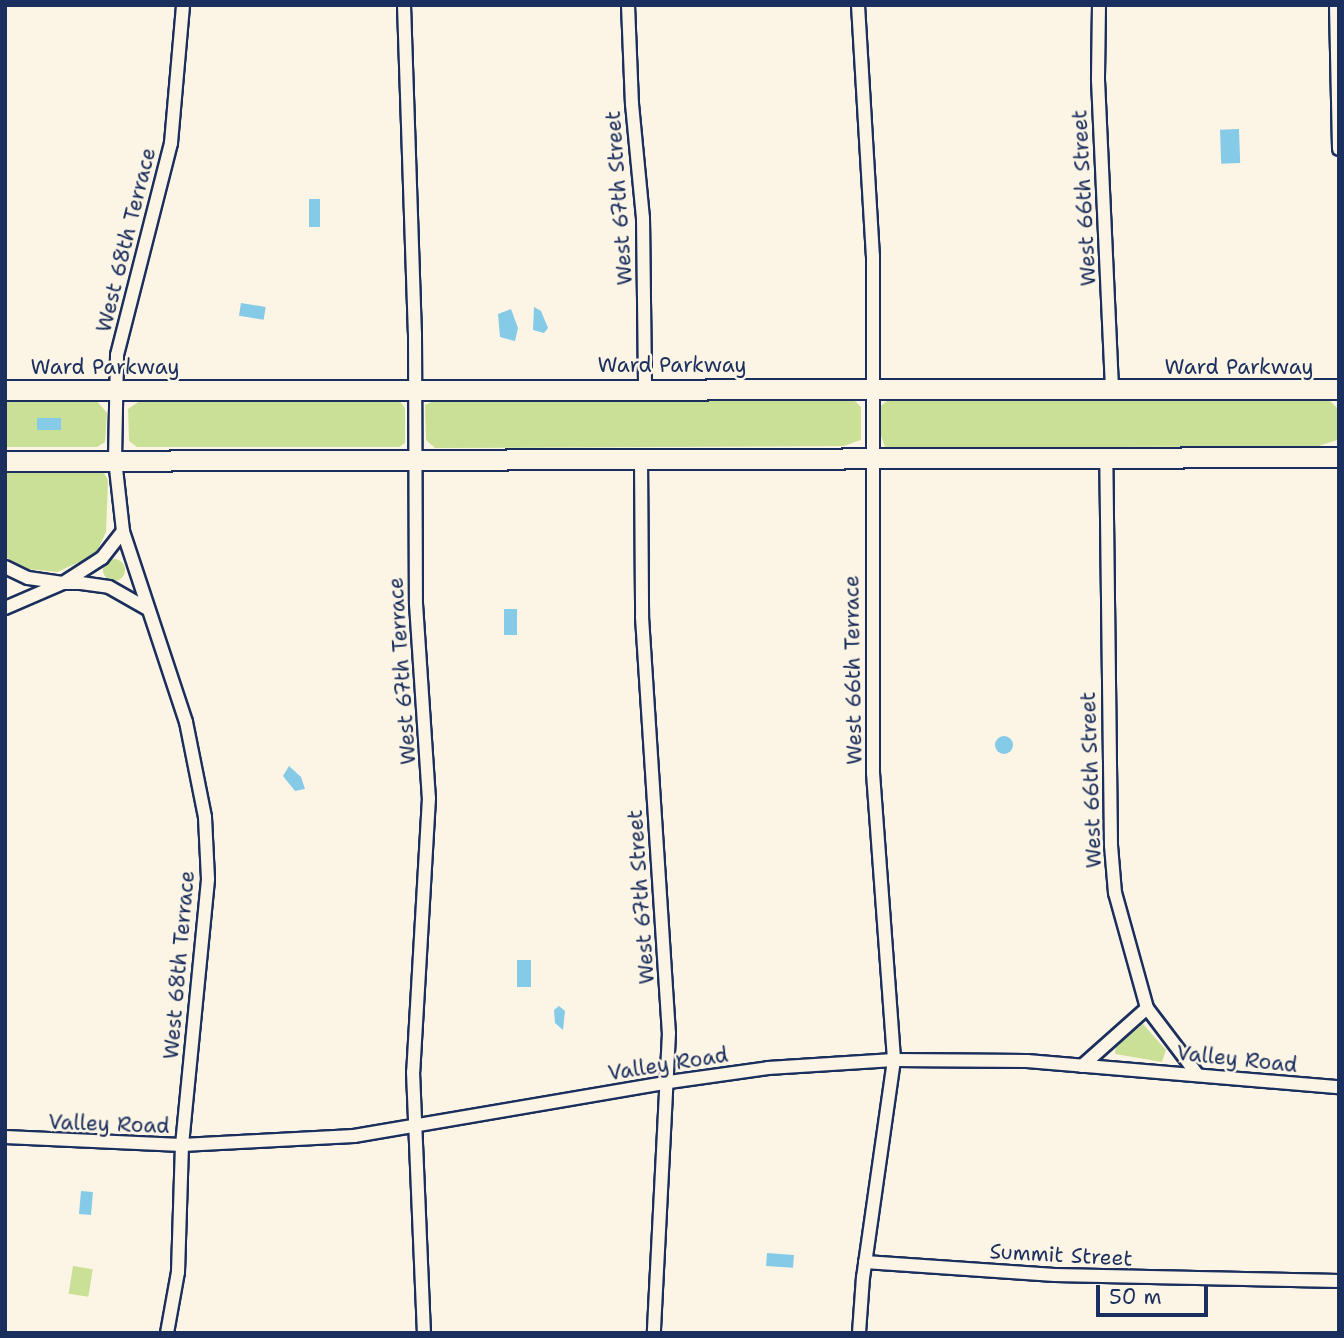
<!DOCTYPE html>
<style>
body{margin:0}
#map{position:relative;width:1344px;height:1338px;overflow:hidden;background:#fcf5e5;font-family:"Shantell Sans",sans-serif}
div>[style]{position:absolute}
.green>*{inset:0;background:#cae096;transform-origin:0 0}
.round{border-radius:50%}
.water>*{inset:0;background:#85cae7;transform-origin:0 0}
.roads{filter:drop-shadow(2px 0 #1b2f5e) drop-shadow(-2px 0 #1b2f5e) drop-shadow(0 2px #1b2f5e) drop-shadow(0 -2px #1b2f5e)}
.minor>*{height:12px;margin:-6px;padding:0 6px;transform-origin:6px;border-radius:6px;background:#fcf5e5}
.primary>*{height:19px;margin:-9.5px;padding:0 9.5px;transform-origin:9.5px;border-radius:9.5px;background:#fcf5e5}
span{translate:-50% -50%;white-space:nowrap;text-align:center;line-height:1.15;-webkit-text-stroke:5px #fcf5e5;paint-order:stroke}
.street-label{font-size:21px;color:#1b2f5e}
.frame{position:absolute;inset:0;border:7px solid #1b2f5e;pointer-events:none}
.scale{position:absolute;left:1096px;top:1285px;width:112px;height:32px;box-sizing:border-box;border:4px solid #1b2f5e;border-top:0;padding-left:9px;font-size:21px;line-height:24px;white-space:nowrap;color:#1b2f5e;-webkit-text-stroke:5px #fcf5e5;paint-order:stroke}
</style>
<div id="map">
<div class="green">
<div style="clip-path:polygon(889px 399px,1329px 400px,1337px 408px,1337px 440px,1319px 446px,891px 448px,885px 447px,881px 436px,881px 406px)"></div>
<div style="clip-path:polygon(5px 400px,97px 401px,107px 413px,105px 442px,97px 447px,5px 447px)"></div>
<div style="clip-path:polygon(141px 400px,399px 400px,405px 408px,405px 443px,399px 447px,137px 447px,129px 441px,128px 409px)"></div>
<div style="clip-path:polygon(436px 400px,854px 400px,861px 407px,861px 440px,844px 446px,435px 448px,426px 440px,425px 405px)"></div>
<div style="clip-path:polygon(96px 470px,102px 470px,108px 480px,106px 532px,95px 555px,57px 572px,28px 569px,5px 557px,5px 472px)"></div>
<div class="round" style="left:103px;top:559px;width:22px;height:22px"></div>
<div style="clip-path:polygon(1143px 1024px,1166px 1050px,1162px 1062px,1115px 1054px,1116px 1046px)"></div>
<div style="left:73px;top:1266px;width:20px;height:28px;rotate:9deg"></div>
</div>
<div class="water">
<div style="left:1239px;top:129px;width:34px;height:19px;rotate:88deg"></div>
<div style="left:309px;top:199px;width:11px;height:28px"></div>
<div style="left:241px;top:303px;width:25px;height:13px;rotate:9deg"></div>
<div style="clip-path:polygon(534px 307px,541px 311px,548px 328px,544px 333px,533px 330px)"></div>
<div style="clip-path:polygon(511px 309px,518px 328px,515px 341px,500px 337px,498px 314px)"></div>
<div style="left:37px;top:418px;width:24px;height:12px"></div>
<div style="left:517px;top:609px;width:26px;height:13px;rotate:90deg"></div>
<div class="round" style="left:995px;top:736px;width:18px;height:18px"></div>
<div style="clip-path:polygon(289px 766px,301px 777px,305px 789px,295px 791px,283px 776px)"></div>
<div style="left:517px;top:960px;width:14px;height:27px"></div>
<div style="clip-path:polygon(559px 1006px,565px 1011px,563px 1030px,555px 1023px,554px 1010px)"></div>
<div style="left:81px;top:1191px;width:12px;height:23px;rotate:5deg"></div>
<div style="left:767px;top:1253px;width:27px;height:13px;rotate:4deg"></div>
</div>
<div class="roads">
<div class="minor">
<div style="left:404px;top:5px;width:328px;rotate:88.1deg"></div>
<div style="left:415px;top:333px;width:271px;rotate:89.8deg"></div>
<div style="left:416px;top:604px;width:194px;rotate:86.2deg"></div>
<div style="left:429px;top:798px;width:274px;rotate:93.3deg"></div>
<div style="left:413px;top:1072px;width:261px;rotate:87.6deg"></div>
<div style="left:628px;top:5px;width:99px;rotate:87.7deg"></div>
<div style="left:632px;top:104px;width:115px;rotate:84.5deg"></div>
<div style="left:643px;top:218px;width:171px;rotate:89.3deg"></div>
<div style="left:858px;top:5px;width:251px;rotate:86.6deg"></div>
<div style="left:873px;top:256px;width:517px;rotate:90deg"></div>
<div style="left:873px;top:773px;width:288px;rotate:85.8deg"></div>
<div style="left:894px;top:1060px;width:219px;rotate:98.1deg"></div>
<div style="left:863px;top:1277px;width:56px;rotate:94.1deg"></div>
<div style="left:1099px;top:5px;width:75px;rotate:90.8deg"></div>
<div style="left:1098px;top:80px;width:309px;rotate:87.4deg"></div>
<div style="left:1336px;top:5px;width:144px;rotate:88.8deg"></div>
<div style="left:641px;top:458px;width:159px;rotate:89.6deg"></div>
<div style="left:642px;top:617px;width:417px;rotate:86.3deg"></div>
<div style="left:669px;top:1033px;width:300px;rotate:92.9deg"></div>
<div style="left:5px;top:567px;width:25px;rotate:26deg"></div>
<div style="left:28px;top:578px;width:35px;rotate:8deg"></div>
<div style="left:63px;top:583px;width:46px;rotate:-32.7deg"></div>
<div style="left:102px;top:558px;width:34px;rotate:-52deg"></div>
<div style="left:5px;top:608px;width:63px;rotate:-23.3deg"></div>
<div style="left:63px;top:583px;width:18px"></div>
<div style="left:81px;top:583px;width:28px;rotate:8deg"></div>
<div style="left:109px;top:587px;width:43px;rotate:29.6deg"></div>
<div style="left:1147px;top:1008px;width:83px;rotate:52.9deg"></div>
<div style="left:1082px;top:1066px;width:87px;rotate:-41.7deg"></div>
<div style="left:1147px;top:1008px;width:119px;rotate:-105.5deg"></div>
<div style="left:1115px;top:893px;width:48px;rotate:-94.8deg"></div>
<div style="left:1111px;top:845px;width:386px;rotate:-90.7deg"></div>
<div style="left:5px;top:1137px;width:177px;rotate:2.6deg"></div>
<div style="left:182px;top:1145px;width:172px;rotate:-3deg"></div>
<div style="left:354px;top:1136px;width:320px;rotate:-9.7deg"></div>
<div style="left:669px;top:1082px;width:100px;rotate:-8deg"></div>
<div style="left:768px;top:1068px;width:126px;rotate:-3.6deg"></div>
<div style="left:894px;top:1060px;width:133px;rotate:0.4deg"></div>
<div style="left:1027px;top:1061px;width:313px;rotate:4.8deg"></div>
<div style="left:865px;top:1262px;width:190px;rotate:3.9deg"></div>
<div style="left:1055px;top:1275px;width:284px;rotate:1.2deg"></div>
<div style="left:167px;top:1333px;width:62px;rotate:-79.8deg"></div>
<div style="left:178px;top:1272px;width:127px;rotate:-88.2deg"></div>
<div style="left:182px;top:1145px;width:267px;rotate:-84.4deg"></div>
<div style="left:208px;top:879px;width:62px;rotate:-92.8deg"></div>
<div style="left:205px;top:817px;width:97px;rotate:-101.3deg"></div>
<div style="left:186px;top:722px;width:201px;rotate:-108.3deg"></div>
<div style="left:123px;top:531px;width:71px;rotate:-96.4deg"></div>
<div style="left:115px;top:460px;width:105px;rotate:-88.9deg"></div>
<div style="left:117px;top:355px;width:219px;rotate:-75.7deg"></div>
<div style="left:171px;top:143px;width:139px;rotate:-85deg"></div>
</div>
<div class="primary">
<div style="left:5px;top:390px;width:1334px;rotate:-0.04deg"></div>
<div style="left:5px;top:461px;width:1334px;rotate:-0.17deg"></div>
</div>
</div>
<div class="street-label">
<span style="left:619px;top:198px;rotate:-94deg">West 67th Street</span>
<span style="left:1084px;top:198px;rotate:-93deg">West 66th Street</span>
<span style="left:126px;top:240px;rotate:-76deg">West 68th Terrace</span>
<span style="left:672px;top:365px">Ward Parkway</span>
<span style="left:105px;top:367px">Ward Parkway</span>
<span style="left:1239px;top:367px">Ward Parkway</span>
<span style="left:853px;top:670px;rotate:-91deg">West 66th Terrace</span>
<span style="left:402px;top:671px;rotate:-94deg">West 67th Terrace</span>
<span style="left:1091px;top:780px;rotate:-92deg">West 66th Street</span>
<span style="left:641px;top:897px;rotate:-94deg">West 67th Street</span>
<span style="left:179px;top:965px;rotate:-85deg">West 68th Terrace</span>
<span style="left:1237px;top:1059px;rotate:6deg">Valley Road</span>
<span style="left:668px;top:1064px;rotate:-9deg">Valley Road</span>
<span style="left:109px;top:1124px;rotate:2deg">Valley Road</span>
<span style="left:1061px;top:1255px;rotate:3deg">Summit Street</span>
</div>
<div class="frame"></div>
<div class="scale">50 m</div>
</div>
